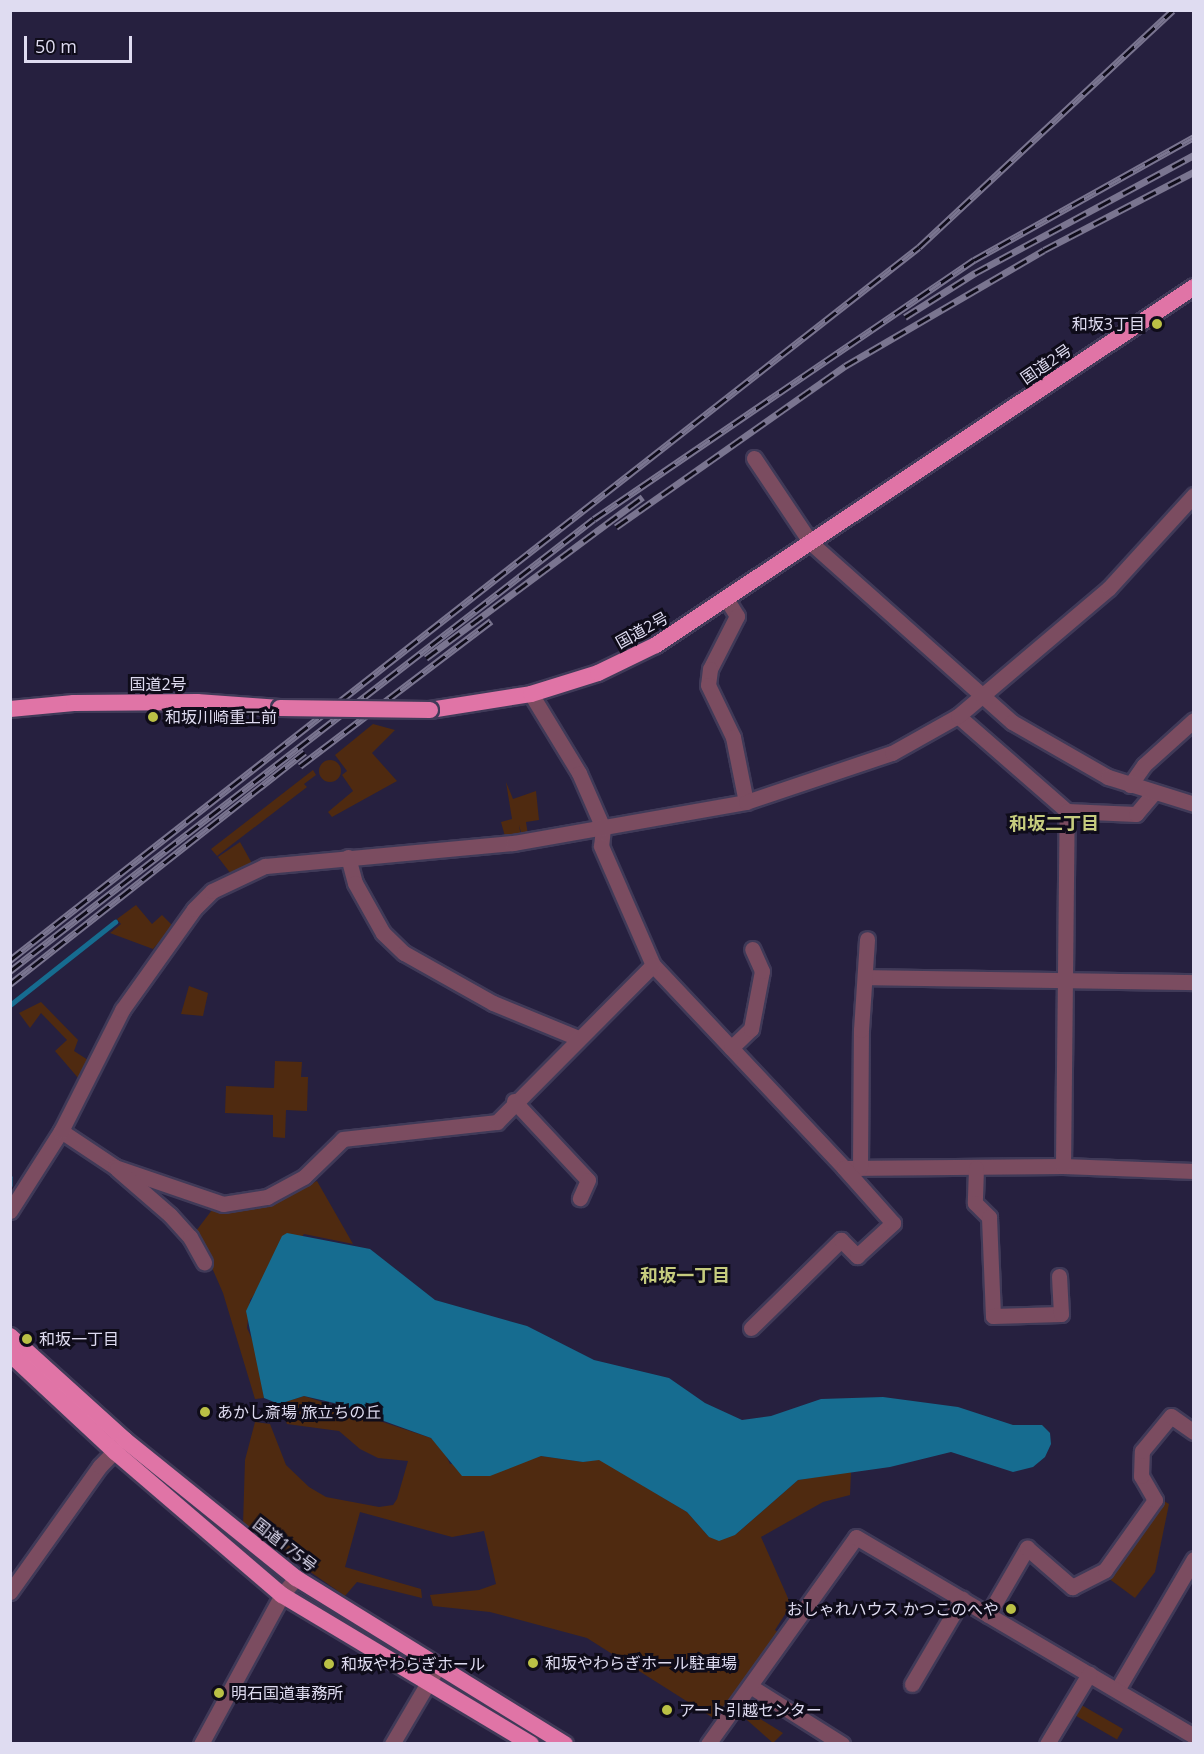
<!DOCTYPE html>
<meta charset="utf-8">
<style>
body{margin:0}
#map{position:relative;width:1204px;height:1754px;overflow:hidden;background:#26203f;font-family:"Open Sans","Noto Sans JP",sans-serif}
div>[style]{position:absolute}
.green>*{inset:0;background:#4f2a10;transform-origin:0 0}
.round{border-radius:50%}
.water>*{inset:0;background:#166c90}
.stream>*{height:4.5px;margin:-2.25px;padding:0 2.25px;transform-origin:2.25px;border-radius:2.25px;background:#166c90}
.roads{filter:drop-shadow(2px 0 #403a58) drop-shadow(-2px 0 #403a58) drop-shadow(0 2px #403a58) drop-shadow(0 -2px #403a58)}
.minor>*{height:15px;margin:-7.5px;padding:0 7.5px;transform-origin:7.5px;border-radius:7.5px;background:#7b4c60}
.tertiary>*{height:15px;margin:-7.5px;padding:0 7.5px;transform-origin:7.5px;border-radius:7.5px;background:#7b4c60}
.trunk>*{height:16px;margin:-8px;padding:0 8px;transform-origin:8px;border-radius:8px;background:#e074a6}
.rail>*{height:7px;margin-top:-3.5px;transform-origin:0;background:repeating-linear-gradient(90deg,#0f0c1a 0 14px,#7a7590 0 28px);box-sizing:border-box;border-block:2px solid #7a7590}
.bridges{filter:drop-shadow(2px 0 #403a58) drop-shadow(-2px 0 #403a58) drop-shadow(0 2px #403a58) drop-shadow(0 -2px #403a58)}
.trunk-bridge>*{height:16px;margin:-8px;padding:0 8px;transform-origin:8px;border-radius:8px;background:#e074a6}
.dots>*{width:16px;height:16px;translate:-50% -50%;box-sizing:border-box;border:3px solid #0f0c1a;border-radius:50%}
span{translate:-50% -50%;white-space:nowrap;text-align:center;line-height:1.15;-webkit-text-stroke:6px #0f0c1a;paint-order:stroke}
.poi-label{font-size:16px;color:#dfdcf1}
.right{translate:-100% -50%;text-align:right}
.left{translate:0 -50%;text-align:left}
.street-label{font-size:16px;color:#dfdcf1}
.neighbourhood-label{font-size:18px;color:#c6cc7e;font-weight:700}
.frame{position:absolute;inset:0;border:12px solid #dfdcf1;pointer-events:none}
.scale{position:absolute;left:24px;top:36px;width:108px;height:27px;box-sizing:border-box;border:3px solid #dfdcf1;border-top:0;padding-left:8px;font-size:18px;line-height:21px;white-space:nowrap;color:#dfdcf1;-webkit-text-stroke:4px #0f0c1a;paint-order:stroke}
</style>
<div id="map">
<div class="green">
<div style="clip-path:polygon(373px 724px,395px 730px,372px 753px,397px 781px,332px 817px,328px 812px,353px 791px,342px 775px,347px 771px,335px 755px)"></div>
<div class="round" style="left:319px;top:760px;width:22px;height:22px"></div>
<div style="clip-path:polygon(313px 770px,316px 775px,304px 784px,307px 787px,217px 856px,211px 849px)"></div>
<div style="clip-path:polygon(506px 782px,513px 799px,536px 791px,539px 820px,526px 822px,528px 835px,522px 836px,519px 825px,521px 838px,506px 840px,501px 822px,512px 819px)"></div>
<div style="clip-path:polygon(240px 842px,254px 867px,231px 874px,218px 857px)"></div>
<div style="clip-path:polygon(136px 905px,152px 924px,162px 915px,173px 926px,153px 949px,110px 933px,121px 924px,117px 919px)"></div>
<div style="clip-path:polygon(189px 986px,208px 993px,203px 1016px,181px 1014px)"></div>
<div style="clip-path:polygon(41px 1002px,78px 1040px,74px 1051px,88px 1060px,79px 1079px,55px 1051px,67px 1040px,41px 1013px,30px 1028px,19px 1013px)"></div>
<div style="clip-path:polygon(275px 1061px,302px 1062px,301px 1077px,308px 1077px,307px 1111px,286px 1110px,285px 1138px,273px 1137px,273px 1115px,225px 1113px,226px 1086px,274px 1088px)"></div>
<div style="clip-path:polygon(317px 1181px,353px 1244px,304px 1234px,250px 1300px,247px 1328px,256px 1348px,264px 1398px,255px 1399px,223px 1293px,196px 1231px,212px 1210px,259px 1208px)"></div>
<div style="clip-path:polygon(304px 1396px,431px 1438px,443px 1449px,450px 1464px,520px 1463px,541px 1456px,583px 1462px,599px 1459px,687px 1512px,709px 1537px,735px 1535px,798px 1480px,851px 1471px,850px 1495px,823px 1502px,761px 1537px,791px 1605px,775px 1630px,779px 1633px,718px 1721px,587px 1638px,490px 1612px,433px 1606px,430px 1595px,479px 1590px,496px 1584px,484px 1531px,452px 1537px,360px 1512px,345px 1567px,421px 1589px,422px 1598px,357px 1582px,345px 1596px,243px 1525px,245px 1460px,255px 1422px,270px 1424px,286px 1465px,309px 1487px,326px 1497px,379px 1507px,393px 1505px,397px 1499px,408px 1461px,378px 1458px,360px 1449px,339px 1431px,287px 1424px,279px 1404px)"></div>
<div style="clip-path:polygon(1164px 1501px,1169px 1504px,1155px 1572px,1135px 1598px,1108px 1578px)"></div>
<div style="clip-path:polygon(756px 1698px,764px 1704px,757px 1717px,783px 1733px,773px 1743px,739px 1713px,744px 1703px)"></div>
<div style="left:1078px;top:1703px;width:52px;height:12px;rotate:30deg"></div>
</div>
<div class="water">
<div style="clip-path:polygon(287px 1233px,370px 1249px,435px 1300px,527px 1326px,594px 1360px,669px 1378px,705px 1403px,742px 1420px,771px 1416px,821px 1399px,883px 1397px,958px 1407px,1013px 1425px,1042px 1425px,1050px 1433px,1051px 1444px,1045px 1457px,1033px 1467px,1013px 1472px,951px 1452px,890px 1467px,798px 1480px,735px 1535px,719px 1541px,709px 1537px,687px 1512px,599px 1460px,583px 1462px,541px 1456px,490px 1476px,462px 1476px,431px 1438px,334px 1403px,304px 1396px,279px 1404px,264px 1398px,246px 1311px,282px 1236px)"></div>
</div>
<div class="stream">
<div style="left:10px;top:1005px;width:134px;rotate:-38.3deg"></div>
<div style="left:10px;top:1177px;width:8px;rotate:90deg"></div>
</div>
<div class="roads">
<div class="minor">
<div style="left:754px;top:458px;width:102px;rotate:56.2deg"></div>
<div style="left:727px;top:600px;width:19px;rotate:58deg"></div>
<div style="left:737px;top:616px;width:59px;rotate:117deg"></div>
<div style="left:710px;top:669px;width:16px;rotate:97deg"></div>
<div style="left:708px;top:685px;width:58px;rotate:64.3deg"></div>
<div style="left:733px;top:737px;width:66px;rotate:78.7deg"></div>
<div style="left:531px;top:694px;width:92px;rotate:58.7deg"></div>
<div style="left:579px;top:773px;width:60px;rotate:66.4deg"></div>
<div style="left:603px;top:828px;width:18px;rotate:96deg"></div>
<div style="left:601px;top:846px;width:130px;rotate:66.4deg"></div>
<div style="left:653px;top:965px;width:279px;rotate:46.7deg"></div>
<div style="left:844px;top:1168px;width:219px;rotate:-0.5deg"></div>
<div style="left:1063px;top:1166px;width:131px;rotate:2.2deg"></div>
<div style="left:958px;top:716px;width:145px;rotate:41.1deg"></div>
<div style="left:1130px;top:785px;width:24px;rotate:-55deg"></div>
<div style="left:1144px;top:765px;width:67px;rotate:-42deg"></div>
<div style="left:348px;top:857px;width:27px;rotate:75deg"></div>
<div style="left:355px;top:883px;width:57px;rotate:60.8deg"></div>
<div style="left:383px;top:933px;width:29px;rotate:44deg"></div>
<div style="left:404px;top:953px;width:102px;rotate:29.3deg"></div>
<div style="left:493px;top:1003px;width:92px;rotate:22.4deg"></div>
<div style="left:865px;top:977px;width:329px;rotate:0.9deg"></div>
<div style="left:731px;top:1048px;width:28px;rotate:-44deg"></div>
<div style="left:751px;top:1029px;width:59px;rotate:-79.3deg"></div>
<div style="left:762px;top:971px;width:24px;rotate:-114deg"></div>
<div style="left:514px;top:1101px;width:108px;rotate:46.9deg"></div>
<div style="left:588px;top:1180px;width:20px;rotate:114deg"></div>
<div style="left:61px;top:1131px;width:65px;rotate:33.7deg"></div>
<div style="left:115px;top:1167px;width:114px;rotate:18.9deg"></div>
<div style="left:223px;top:1204px;width:45px;rotate:-9deg"></div>
<div style="left:267px;top:1197px;width:42px;rotate:-28.4deg"></div>
<div style="left:304px;top:1177px;width:54px;rotate:-44.3deg"></div>
<div style="left:343px;top:1139px;width:155px;rotate:-6.3deg"></div>
<div style="left:497px;top:1122px;width:221px;rotate:-45.2deg"></div>
<div style="left:1063px;top:1166px;width:355px;rotate:-89.4deg"></div>
<div style="left:1067px;top:811px;width:69px;rotate:2.5deg"></div>
<div style="left:1136px;top:814px;width:26px;rotate:-50deg"></div>
<div style="left:860px;top:1168px;width:138px;rotate:-89.6deg"></div>
<div style="left:861px;top:1030px;width:91px;rotate:-86.2deg"></div>
<div style="left:976px;top:1168px;width:35px;rotate:92deg"></div>
<div style="left:975px;top:1203px;width:20px;rotate:45deg"></div>
<div style="left:989px;top:1217px;width:99px;rotate:87.7deg"></div>
<div style="left:993px;top:1316px;width:68px;rotate:-1.7deg"></div>
<div style="left:1061px;top:1314px;width:38px;rotate:-93deg"></div>
<div style="left:117px;top:1169px;width:70px;rotate:41deg"></div>
<div style="left:170px;top:1215px;width:30px;rotate:48deg"></div>
<div style="left:190px;top:1237px;width:29px;rotate:61deg"></div>
<div style="left:10px;top:1211px;width:95px;rotate:-57.5deg"></div>
<div style="left:61px;top:1131px;width:136px;rotate:-63.2deg"></div>
<div style="left:122px;top:1010px;width:124px;rotate:-54.5deg"></div>
<div style="left:194px;top:909px;width:25px;rotate:-45deg"></div>
<div style="left:212px;top:891px;width:59px;rotate:-25.3deg"></div>
<div style="left:265px;top:866px;width:249px;rotate:-5.3deg"></div>
<div style="left:513px;top:843px;width:237px;rotate:-10deg"></div>
<div style="left:746px;top:802px;width:154px;rotate:-18.6deg"></div>
<div style="left:892px;top:753px;width:76px;rotate:-29.3deg"></div>
<div style="left:958px;top:716px;width:198px;rotate:-40.3deg"></div>
<div style="left:1109px;top:588px;width:126px;rotate:-47.6deg"></div>
<div style="left:751px;top:1328px;width:126px;rotate:-44.4deg"></div>
<div style="left:841px;top:1240px;width:23px;rotate:45deg"></div>
<div style="left:857px;top:1256px;width:49px;rotate:-42.5deg"></div>
<div style="left:893px;top:1223px;width:74px;rotate:-131.7deg"></div>
<div style="left:10px;top:1592px;width:155px;rotate:-54.5deg"></div>
<div style="left:100px;top:1466px;width:30px;rotate:-46deg"></div>
<div style="left:988px;top:1615px;width:78px;rotate:-59.8deg"></div>
<div style="left:1027px;top:1548px;width:60px;rotate:40.9deg"></div>
<div style="left:1072px;top:1587px;width:37px;rotate:-27deg"></div>
<div style="left:1105px;top:1570px;width:86px;rotate:-54.5deg"></div>
<div style="left:1155px;top:1500px;width:28px;rotate:-120deg"></div>
<div style="left:1141px;top:1476px;width:25px;rotate:-88deg"></div>
<div style="left:1142px;top:1451px;width:45px;rotate:-50.4deg"></div>
<div style="left:1171px;top:1416px;width:28px;rotate:35deg"></div>
<div style="left:912px;top:1684px;width:99px;rotate:-59.5deg"></div>
<div style="left:750px;top:1686px;width:109px;rotate:32.2deg"></div>
<div style="left:1117px;top:1690px;width:152px;rotate:-59.6deg"></div>
<div style="left:708px;top:1744px;width:254px;rotate:-54.4deg"></div>
<div style="left:856px;top:1537px;width:392px;rotate:30.5deg"></div>
<div style="left:1047px;top:1744px;width:82px;rotate:-59deg"></div>
</div>
<div class="tertiary">
<div style="left:811px;top:543px;width:269px;rotate:41.7deg"></div>
<div style="left:1012px;top:722px;width:111px;rotate:29.8deg"></div>
<div style="left:1108px;top:777px;width:90px;rotate:17.4deg"></div>
<div style="left:201px;top:1744px;width:170px;rotate:-61.5deg"></div>
<div style="left:282px;top:1595px;width:22px;rotate:-51deg"></div>
<div style="left:392px;top:1744px;width:91px;rotate:-59.5deg"></div>
</div>
<div class="trunk">
<div style="left:10px;top:709px;width:64px;rotate:-5.4deg"></div>
<div style="left:74px;top:703px;width:123px;rotate:-0.5deg"></div>
<div style="left:197px;top:702px;width:83px;rotate:4.1deg"></div>
<div style="left:430px;top:710px;width:102px;rotate:-9deg"></div>
<div style="left:531px;top:694px;width:70px;rotate:-17.4deg"></div>
<div style="left:598px;top:673px;width:64px;rotate:-25.8deg"></div>
<div style="left:656px;top:645px;width:646px;rotate:-33.64deg"></div>
<div style="left:10px;top:1336px;width:155px;rotate:42.1deg"></div>
<div style="left:125px;top:1440px;width:220px;rotate:38.9deg"></div>
<div style="left:296px;top:1578px;width:316px;rotate:31.7deg"></div>
<div style="left:10px;top:1354px;width:144px;rotate:43deg"></div>
<div style="left:115px;top:1452px;width:220px;rotate:40.6deg"></div>
<div style="left:282px;top:1595px;width:290px;rotate:30.9deg"></div>
</div>
</div>
<div class="rail">
<div style="left:905px;top:317px;width:83px;rotate:-32.2deg"></div>
<div style="left:975px;top:273px;width:249px;rotate:-28.3deg"></div>
<div style="left:616px;top:527px;width:280px;rotate:-35.1deg"></div>
<div style="left:845px;top:366px;width:230px;rotate:-30.2deg"></div>
<div style="left:1044px;top:250px;width:169px;rotate:-27.5deg"></div>
<div style="left:426px;top:658px;width:270px;rotate:-36.6deg"></div>
<div style="left:300px;top:766px;width:240px;rotate:-37.2deg"></div>
<div style="left:10px;top:960px;width:1155px;rotate:-38.11deg"></div>
<div style="left:919px;top:247px;width:347px;rotate:-43deg"></div>
<div style="left:10px;top:971px;width:738px;rotate:-37.74deg"></div>
<div style="left:594px;top:519px;width:460px;rotate:-34.3deg"></div>
<div style="left:974px;top:260px;width:252px;rotate:-29.2deg"></div>
<div style="left:10px;top:984px;width:375px;rotate:-38.2deg"></div>
</div>
<div class="bridges">
<div class="trunk-bridge">
<div style="left:280px;top:708px;width:150px;rotate:0.8deg"></div>
</div>
</div>
<div class="dots">
<div style="left:1157px;top:324px;background:#bac045"></div>
<div style="left:153px;top:717px;background:#bac045"></div>
<div style="left:27px;top:1339px;background:#bac045"></div>
<div style="left:205px;top:1412px;background:#bac045"></div>
<div style="left:1011px;top:1609px;background:#bac045"></div>
<div style="left:533px;top:1663px;background:#bac045"></div>
<div style="left:329px;top:1664px;background:#bac045"></div>
<div style="left:219px;top:1693px;background:#bac045"></div>
<div style="left:667px;top:1710px;background:#bac045"></div>
</div>
<div class="poi-label">
<span class="right" style="left:1145px;top:324px">和坂3丁目</span>
<span class="left" style="left:165px;top:717px">和坂川崎重工前</span>
<span class="left" style="left:39px;top:1339px">和坂一丁目</span>
<span class="left" style="left:217px;top:1412px">あかし斎場 旅立ちの丘</span>
<span class="right" style="left:999px;top:1609px">おしゃれハウス かつこのへや</span>
<span class="left" style="left:545px;top:1663px">和坂やわらぎホール駐車場</span>
<span class="left" style="left:341px;top:1664px">和坂やわらぎホール</span>
<span class="left" style="left:231px;top:1693px">明石国道事務所</span>
<span class="left" style="left:679px;top:1710px">アート引越センター</span>
</div>
<div class="street-label">
<span style="left:1046px;top:364px;rotate:-34deg">国道2号</span>
<span style="left:642px;top:630px;rotate:-29deg">国道2号</span>
<span style="left:158px;top:684px">国道2号</span>
<span style="left:285px;top:1545px;rotate:38deg">国道175号</span>
</div>
<div class="neighbourhood-label">
<span style="left:1054px;top:823px">和坂二丁目</span>
<span style="left:685px;top:1275px">和坂一丁目</span>
</div>
<div class="frame"></div>
<div class="scale">50 m</div>
</div>
